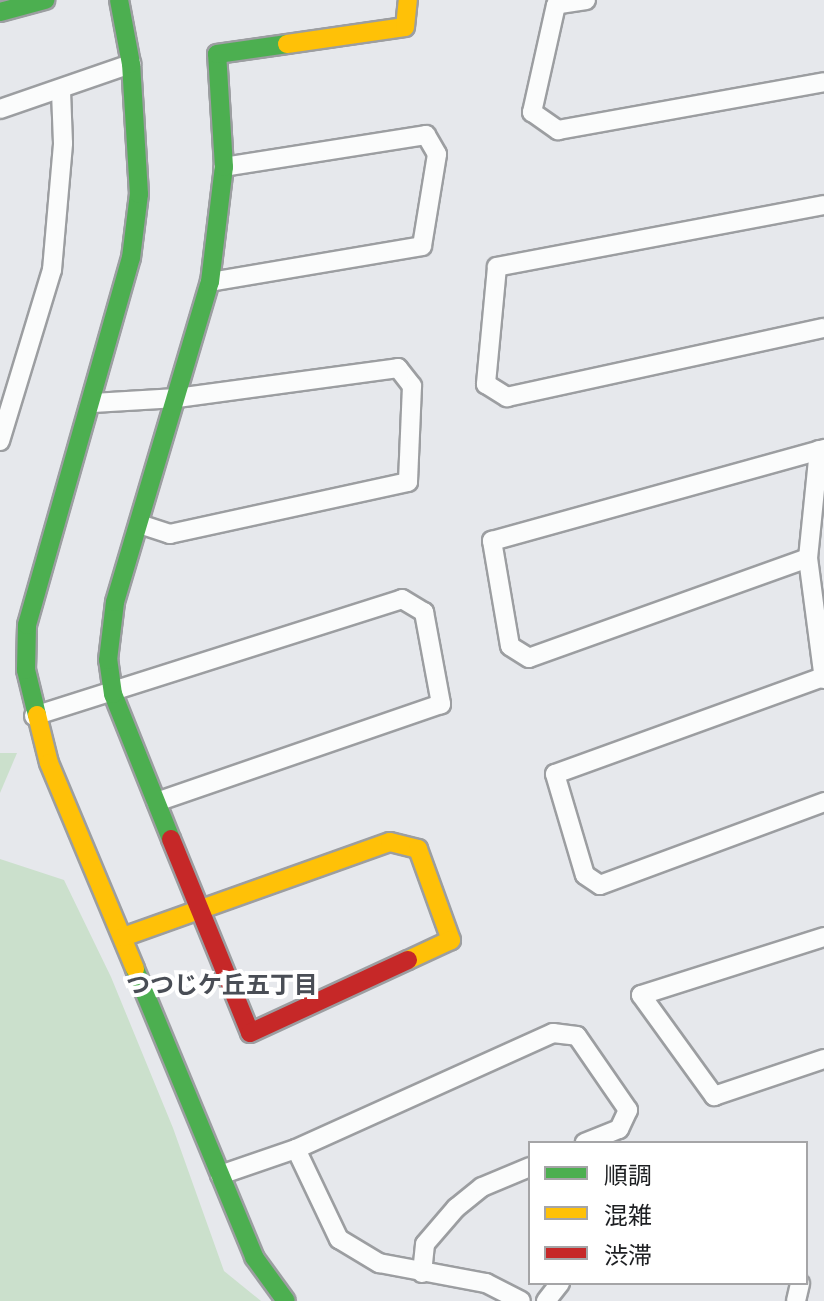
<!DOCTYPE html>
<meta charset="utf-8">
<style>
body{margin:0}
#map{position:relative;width:824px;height:1301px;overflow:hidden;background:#e6e8ec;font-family:"Varela Round","Noto Sans JP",sans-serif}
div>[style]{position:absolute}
.green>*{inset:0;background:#cbe0cc}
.roads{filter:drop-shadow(2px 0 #9c9ea1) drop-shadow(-2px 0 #9c9ea1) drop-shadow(0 2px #9c9ea1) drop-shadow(0 -2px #9c9ea1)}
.street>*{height:18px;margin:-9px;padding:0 9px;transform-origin:9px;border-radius:9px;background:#fbfcfc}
.fast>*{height:18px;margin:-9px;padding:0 9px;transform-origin:9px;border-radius:9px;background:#4caf50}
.slow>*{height:18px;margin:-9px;padding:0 9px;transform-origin:9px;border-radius:9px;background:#ffc107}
.jam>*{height:18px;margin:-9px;padding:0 9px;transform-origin:9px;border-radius:9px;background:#c62828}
span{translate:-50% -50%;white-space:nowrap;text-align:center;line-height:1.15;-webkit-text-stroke:8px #fff;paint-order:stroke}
.neighbourhood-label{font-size:24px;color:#494d55;font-weight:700}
.legend{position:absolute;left:528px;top:1141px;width:280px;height:144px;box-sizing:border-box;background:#fff;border:2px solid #a5a5a7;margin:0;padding:10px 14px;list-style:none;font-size:24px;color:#1d1f22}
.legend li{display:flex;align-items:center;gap:16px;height:40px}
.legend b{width:40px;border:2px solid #a5a5a7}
</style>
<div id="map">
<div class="green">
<div style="clip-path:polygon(0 753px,17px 753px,0 793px)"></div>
<div style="clip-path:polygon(0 859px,64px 880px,111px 977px,173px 1128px,224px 1271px,261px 1301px,0 1301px)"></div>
</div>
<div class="roads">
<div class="street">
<div style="left:586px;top:0;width:30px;rotate:171deg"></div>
<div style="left:556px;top:5px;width:110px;rotate:102.6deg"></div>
<div style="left:532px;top:112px;width:32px;rotate:35deg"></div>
<div style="left:558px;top:130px;width:270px;rotate:-10.2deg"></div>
<div style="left:0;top:109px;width:139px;rotate:-19deg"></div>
<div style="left:824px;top:205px;width:333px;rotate:169.3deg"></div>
<div style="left:497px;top:267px;width:118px;rotate:95.4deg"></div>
<div style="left:486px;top:384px;width:25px;rotate:32deg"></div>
<div style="left:507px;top:397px;width:324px;rotate:-12.3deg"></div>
<div style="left:210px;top:282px;width:215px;rotate:-9.6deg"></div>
<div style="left:422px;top:246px;width:93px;rotate:-80.7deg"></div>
<div style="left:437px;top:154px;width:22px;rotate:-120deg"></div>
<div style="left:426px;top:135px;width:205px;rotate:171deg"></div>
<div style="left:93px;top:403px;width:84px;rotate:-3.4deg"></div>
<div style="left:177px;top:398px;width:223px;rotate:-7.7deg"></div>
<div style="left:398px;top:368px;width:23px;rotate:52deg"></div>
<div style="left:412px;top:386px;width:96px;rotate:92.4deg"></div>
<div style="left:408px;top:482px;width:244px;rotate:167.7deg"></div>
<div style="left:170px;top:534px;width:33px;rotate:-162deg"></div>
<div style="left:0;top:441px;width:179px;rotate:-73.1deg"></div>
<div style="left:52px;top:270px;width:127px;rotate:-85deg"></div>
<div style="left:63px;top:143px;width:52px;rotate:-92.2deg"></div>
<div style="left:819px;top:450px;width:109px;rotate:95.8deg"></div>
<div style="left:808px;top:558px;width:122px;rotate:82.5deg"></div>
<div style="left:808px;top:558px;width:296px;rotate:160.3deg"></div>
<div style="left:529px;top:658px;width:22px;rotate:-148deg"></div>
<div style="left:510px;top:646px;width:107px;rotate:-99.7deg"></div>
<div style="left:492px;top:541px;width:345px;rotate:-15.5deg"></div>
<div style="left:823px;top:677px;width:285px;rotate:160.1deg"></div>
<div style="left:555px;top:774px;width:105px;rotate:73.5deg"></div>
<div style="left:585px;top:875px;width:18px;rotate:34deg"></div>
<div style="left:600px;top:885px;width:239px;rotate:-20.3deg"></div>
<div style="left:34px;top:716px;width:386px;rotate:-17.6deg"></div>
<div style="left:402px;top:599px;width:26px;rotate:31deg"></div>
<div style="left:424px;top:612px;width:94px;rotate:79.5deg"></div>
<div style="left:441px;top:704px;width:301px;rotate:161deg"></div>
<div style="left:824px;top:937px;width:192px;rotate:162.4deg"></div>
<div style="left:641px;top:995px;width:125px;rotate:54.1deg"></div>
<div style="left:714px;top:1096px;width:116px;rotate:-18.6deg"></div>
<div style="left:296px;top:1149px;width:100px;rotate:64.5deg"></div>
<div style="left:339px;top:1239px;width:47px;rotate:31deg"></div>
<div style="left:379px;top:1263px;width:109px;rotate:10.6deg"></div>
<div style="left:486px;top:1283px;width:39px;rotate:27deg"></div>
<div style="left:220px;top:1175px;width:80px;rotate:-18.9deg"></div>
<div style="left:296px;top:1149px;width:282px;rotate:-24.3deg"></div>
<div style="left:553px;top:1033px;width:24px;rotate:7deg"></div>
<div style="left:577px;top:1036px;width:90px;rotate:55.4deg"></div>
<div style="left:628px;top:1110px;width:21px;rotate:115deg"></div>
<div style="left:619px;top:1129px;width:37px;rotate:158deg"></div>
<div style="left:422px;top:1273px;width:29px;rotate:-84deg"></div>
<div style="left:425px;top:1244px;width:48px;rotate:-49.3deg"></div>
<div style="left:456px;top:1208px;width:33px;rotate:-39deg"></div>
<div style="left:482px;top:1187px;width:52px;rotate:-22.6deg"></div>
<div style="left:546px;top:1301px;width:23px;rotate:-52deg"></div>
<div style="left:796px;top:1301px;width:18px;rotate:-77deg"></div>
</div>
<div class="fast">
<div style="left:0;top:12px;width:47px;rotate:-14.9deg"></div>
<div style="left:37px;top:715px;width:46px;rotate:-103.7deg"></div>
<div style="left:26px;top:670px;width:45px;rotate:-88.7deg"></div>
<div style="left:27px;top:625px;width:381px;rotate:-74.2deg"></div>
<div style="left:131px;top:258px;width:64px;rotate:-82.9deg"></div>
<div style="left:139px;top:194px;width:130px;rotate:-93.5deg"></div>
<div style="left:131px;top:64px;width:65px;rotate:-100.6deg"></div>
<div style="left:171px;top:839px;width:156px;rotate:-111.8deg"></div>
<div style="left:113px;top:694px;width:34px;rotate:-98deg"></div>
<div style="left:108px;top:660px;width:58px;rotate:-83.1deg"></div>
<div style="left:115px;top:602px;width:334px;rotate:-73.5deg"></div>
<div style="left:210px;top:282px;width:116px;rotate:-83.1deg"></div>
<div style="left:224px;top:167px;width:113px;rotate:-93.5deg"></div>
<div style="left:217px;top:54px;width:71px;rotate:-8.1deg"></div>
<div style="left:135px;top:969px;width:312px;rotate:67.5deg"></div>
<div style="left:254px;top:1257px;width:54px;rotate:54deg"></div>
</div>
<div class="slow">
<div style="left:287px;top:44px;width:119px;rotate:-8.2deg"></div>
<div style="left:405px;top:27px;width:27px;rotate:-84deg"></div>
<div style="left:37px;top:715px;width:49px;rotate:76deg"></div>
<div style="left:49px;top:763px;width:223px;rotate:67.3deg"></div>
<div style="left:123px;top:937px;width:283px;rotate:-19.6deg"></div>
<div style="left:390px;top:842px;width:29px;rotate:14deg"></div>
<div style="left:418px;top:849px;width:97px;rotate:70.1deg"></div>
<div style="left:451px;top:940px;width:47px;rotate:155.1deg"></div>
</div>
<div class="jam">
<div style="left:171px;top:839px;width:209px;rotate:67.8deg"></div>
<div style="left:250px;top:1033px;width:174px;rotate:-24.8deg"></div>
</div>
</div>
<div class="neighbourhood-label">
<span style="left:222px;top:986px">つつじケ丘五丁目</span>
</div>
<ul class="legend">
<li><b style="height:10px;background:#4caf50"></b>順調</li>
<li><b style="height:10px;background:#ffc107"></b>混雑</li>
<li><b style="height:10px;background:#c62828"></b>渋滞</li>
</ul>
</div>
